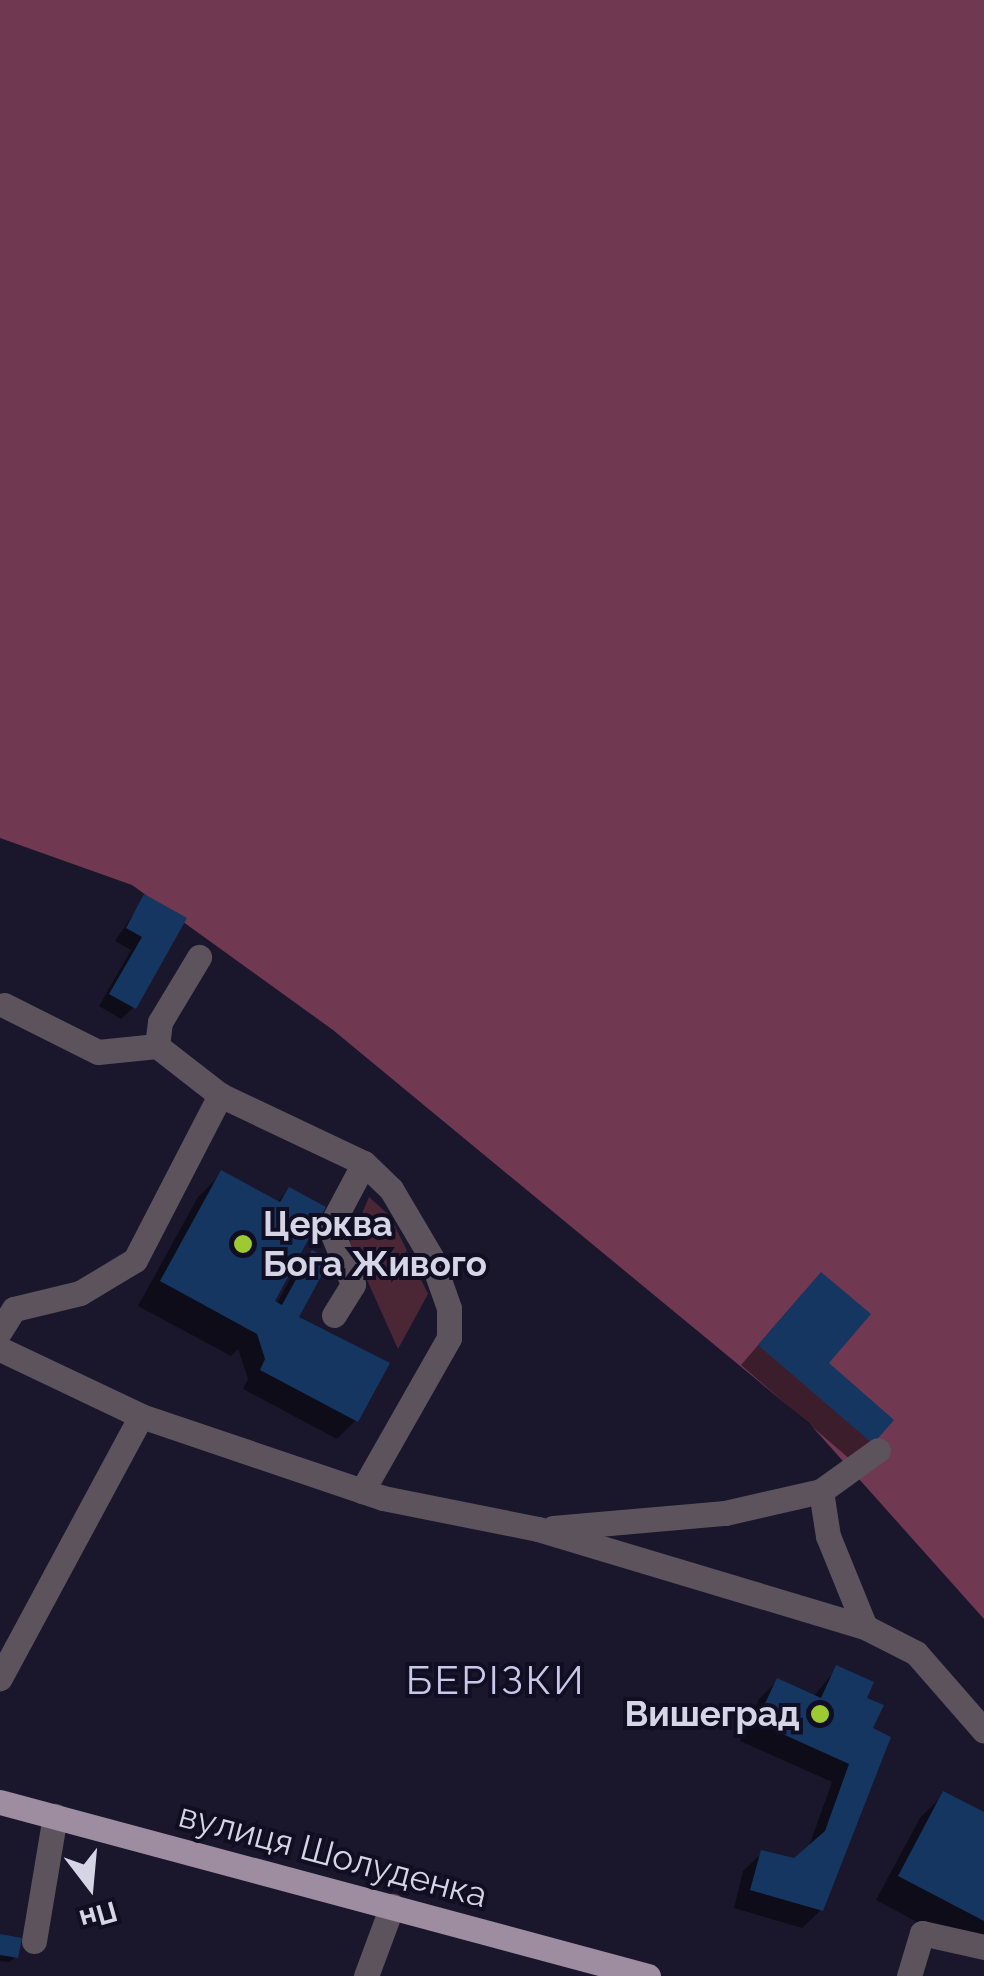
<!DOCTYPE html>
<meta charset="utf-8">
<style>
body{margin:0}
#map{position:relative;width:984px;height:1976px;overflow:hidden;background:#1a172d;font-family:Raleway,sans-serif}
div>[style]{position:absolute}
.green>*{inset:0;background:#4b2736}
.forest>*{inset:0;background:#713851}
.shadow>*{inset:0;background:#0007}
.building>*{inset:0;background:#153661}
.minor>*{height:25px;margin:-12.5px;padding:0 12.5px;transform-origin:12.5px;border-radius:12.5px;background:#5c535d}
.major>*{height:25px;margin:-12.5px;padding:0 12.5px;transform-origin:12.5px;border-radius:12.5px;background:#9e8ca1}
.dots>*{width:28px;height:28px;translate:-50% -50%;box-sizing:border-box;border:5px solid #110e23;border-radius:50%}
span{translate:-50% -50%;white-space:nowrap;text-align:center;line-height:1.15;-webkit-text-stroke:8px #110e23;paint-order:stroke}
.poi-label{font-size:35px;color:#d6d5e5;font-weight:700}
.left{translate:0 -50%;text-align:left}
.right{translate:-100% -50%;text-align:right}
.street-label{font-size:35px;color:#d6d5e5}
.quarter-label{font-size:40px;color:#cac8e8;letter-spacing:2.5px}
.north{position:absolute;left:40px;top:1836px;width:100px;height:100px;-webkit-text-stroke:8px #110e23;paint-order:stroke;rotate:164deg;font-size:28px;font-weight:700;line-height:40px;text-align:center;color:#d6d5e5}
.north::after{content:'';display:block;margin:auto;width:35px;height:45px;background:#d6d5e5;clip-path:polygon(50% 0,100% 100%,50% 72%,0 100%)}
</style>
<div id="map">
<div class="green">
<div style="clip-path:polygon(369px 1197px,390px 1216px,428px 1294px,398px 1349px,350px 1242px)"></div>
</div>
<div class="forest">
<div style="clip-path:polygon(0 0,984px 0,984px 1619px,809px 1423px,333px 1030px,132px 885px,0 838px)"></div>
</div>
<div class="shadow">
<div style="clip-path:polygon(145px 897px,183px 919px,134px 1007px,121px 1019px,99px 1006px,131px 950px,115px 941px)"></div>
<div style="clip-path:polygon(222px 1173px,276px 1203px,289px 1190px,271px 1302px,276px 1305px,294px 1272px,313px 1254px,295px 1318px,356px 1420px,337px 1439px,243px 1389px,248px 1379px,238px 1349px,231px 1356px,138px 1306px,198px 1197px)"></div>
<div style="clip-path:polygon(803px 1293px,825px 1364px,891px 1420px,852px 1461px,741px 1365px)"></div>
<div style="clip-path:polygon(837px 1668px,863px 1699px,870px 1730px,821px 1910px,802px 1928px,734px 1908px,743px 1871px,762px 1853px,795px 1861px,808px 1849px,832px 1782px,740px 1741px,759px 1699px,777px 1681px,813px 1697px)"></div>
<div style="clip-path:polygon(944px 1794px,984px 1815px,984px 1958px,876px 1900px,920px 1818px)"></div>
<div style="clip-path:polygon(0 1937px,15px 1957px,10px 1962px,0 1961px)"></div>
</div>
<div class="building">
<div style="clip-path:polygon(144px 894px,187px 918px,136px 1009px,109px 994px,142px 937px,126px 928px)"></div>
<div style="clip-path:polygon(221px 1170px,280px 1202px,289px 1187px,326px 1207px,275px 1301px,282px 1305px,312px 1250px,330px 1260px,299px 1317px,390px 1363px,358px 1422px,260px 1370px,265px 1359px,257px 1334px,160px 1281px)"></div>
<div style="clip-path:polygon(821px 1272px,871px 1314px,829px 1363px,894px 1420px,873px 1444px,758px 1345px)"></div>
<div style="clip-path:polygon(836px 1665px,874px 1682px,867px 1698px,884px 1705px,873px 1728px,891px 1737px,823px 1911px,750px 1890px,761px 1850px,794px 1858px,825px 1831px,849px 1764px,756px 1722px,777px 1678px,821px 1698px)"></div>
<div style="clip-path:polygon(943px 1791px,984px 1812px,984px 1921px,898px 1876px)"></div>
<div style="clip-path:polygon(0 1934px,22px 1938px,18px 1958px,0 1955px)"></div>
</div>
<div class="minor">
<div style="left:4px;top:1005px;width:105px;rotate:26.6deg"></div>
<div style="left:98px;top:1052px;width:59px;rotate:-5.8deg"></div>
<div style="left:157px;top:1046px;width:80px;rotate:37.9deg"></div>
<div style="left:157px;top:1046px;width:24px;rotate:-83deg"></div>
<div style="left:160px;top:1022px;width:76px;rotate:-59deg"></div>
<div style="left:334px;top:1315px;width:36px;rotate:-58deg"></div>
<div style="left:353px;top:1284px;width:61px;rotate:-112deg"></div>
<div style="left:330px;top:1227px;width:72px;rotate:-62deg"></div>
<div style="left:0;top:1331px;width:26px;rotate:-58deg"></div>
<div style="left:14px;top:1309px;width:68px;rotate:-13.6deg"></div>
<div style="left:80px;top:1293px;width:64px;rotate:-31deg"></div>
<div style="left:135px;top:1260px;width:186px;rotate:-62.7deg"></div>
<div style="left:220px;top:1095px;width:159px;rotate:25.3deg"></div>
<div style="left:364px;top:1163px;width:37px;rotate:44deg"></div>
<div style="left:391px;top:1189px;width:79px;rotate:59.5deg"></div>
<div style="left:431px;top:1257px;width:54px;rotate:70.6deg"></div>
<div style="left:449px;top:1308px;width:30px;rotate:90deg"></div>
<div style="left:449px;top:1338px;width:176px;rotate:119.6deg"></div>
<div style="left:0;top:1349px;width:156px;rotate:25.4deg"></div>
<div style="left:141px;top:1416px;width:298px;rotate:118.3deg"></div>
<div style="left:141px;top:1416px;width:256px;rotate:18.7deg"></div>
<div style="left:383px;top:1498px;width:158px;rotate:11.3deg"></div>
<div style="left:538px;top:1529px;width:341px;rotate:16.7deg"></div>
<div style="left:865px;top:1627px;width:57px;rotate:27deg"></div>
<div style="left:916px;top:1653px;width:103px;rotate:48.9deg"></div>
<div style="left:821px;top:1491px;width:46px;rotate:81.2deg"></div>
<div style="left:828px;top:1536px;width:98px;rotate:67.9deg"></div>
<div style="left:553px;top:1528px;width:173px;rotate:-5deg"></div>
<div style="left:725px;top:1513px;width:98px;rotate:-12.9deg"></div>
<div style="left:821px;top:1491px;width:70px;rotate:-35.7deg"></div>
<div style="left:34px;top:1941px;width:127px;rotate:-80.5deg"></div>
<div style="left:366px;top:1976px;width:75px;rotate:-69.6deg"></div>
<div style="left:909px;top:1976px;width:45px;rotate:-73.2deg"></div>
<div style="left:922px;top:1933px;width:64px;rotate:12.7deg"></div>
</div>
<div class="major">
<div style="left:0;top:1802px;width:671px;rotate:15.03deg"></div>
</div>
<div class="dots">
<div style="left:243px;top:1244px;background:#9dca30"></div>
<div style="left:820px;top:1714px;background:#9dca30"></div>
</div>
<div class="poi-label">
<span class="left" style="left:263px;top:1244px">Церква<br>Бога Живого</span>
<span class="right" style="left:800px;top:1714px">Вишеград</span>
</div>
<div class="street-label">
<span style="left:333px;top:1855px;rotate:15deg">вулиця Шолуденка</span>
</div>
<div class="quarter-label">
<span style="left:496px;top:1680px">БЕРІЗКИ</span>
</div>
<div class="north">Пн</div>
</div>
